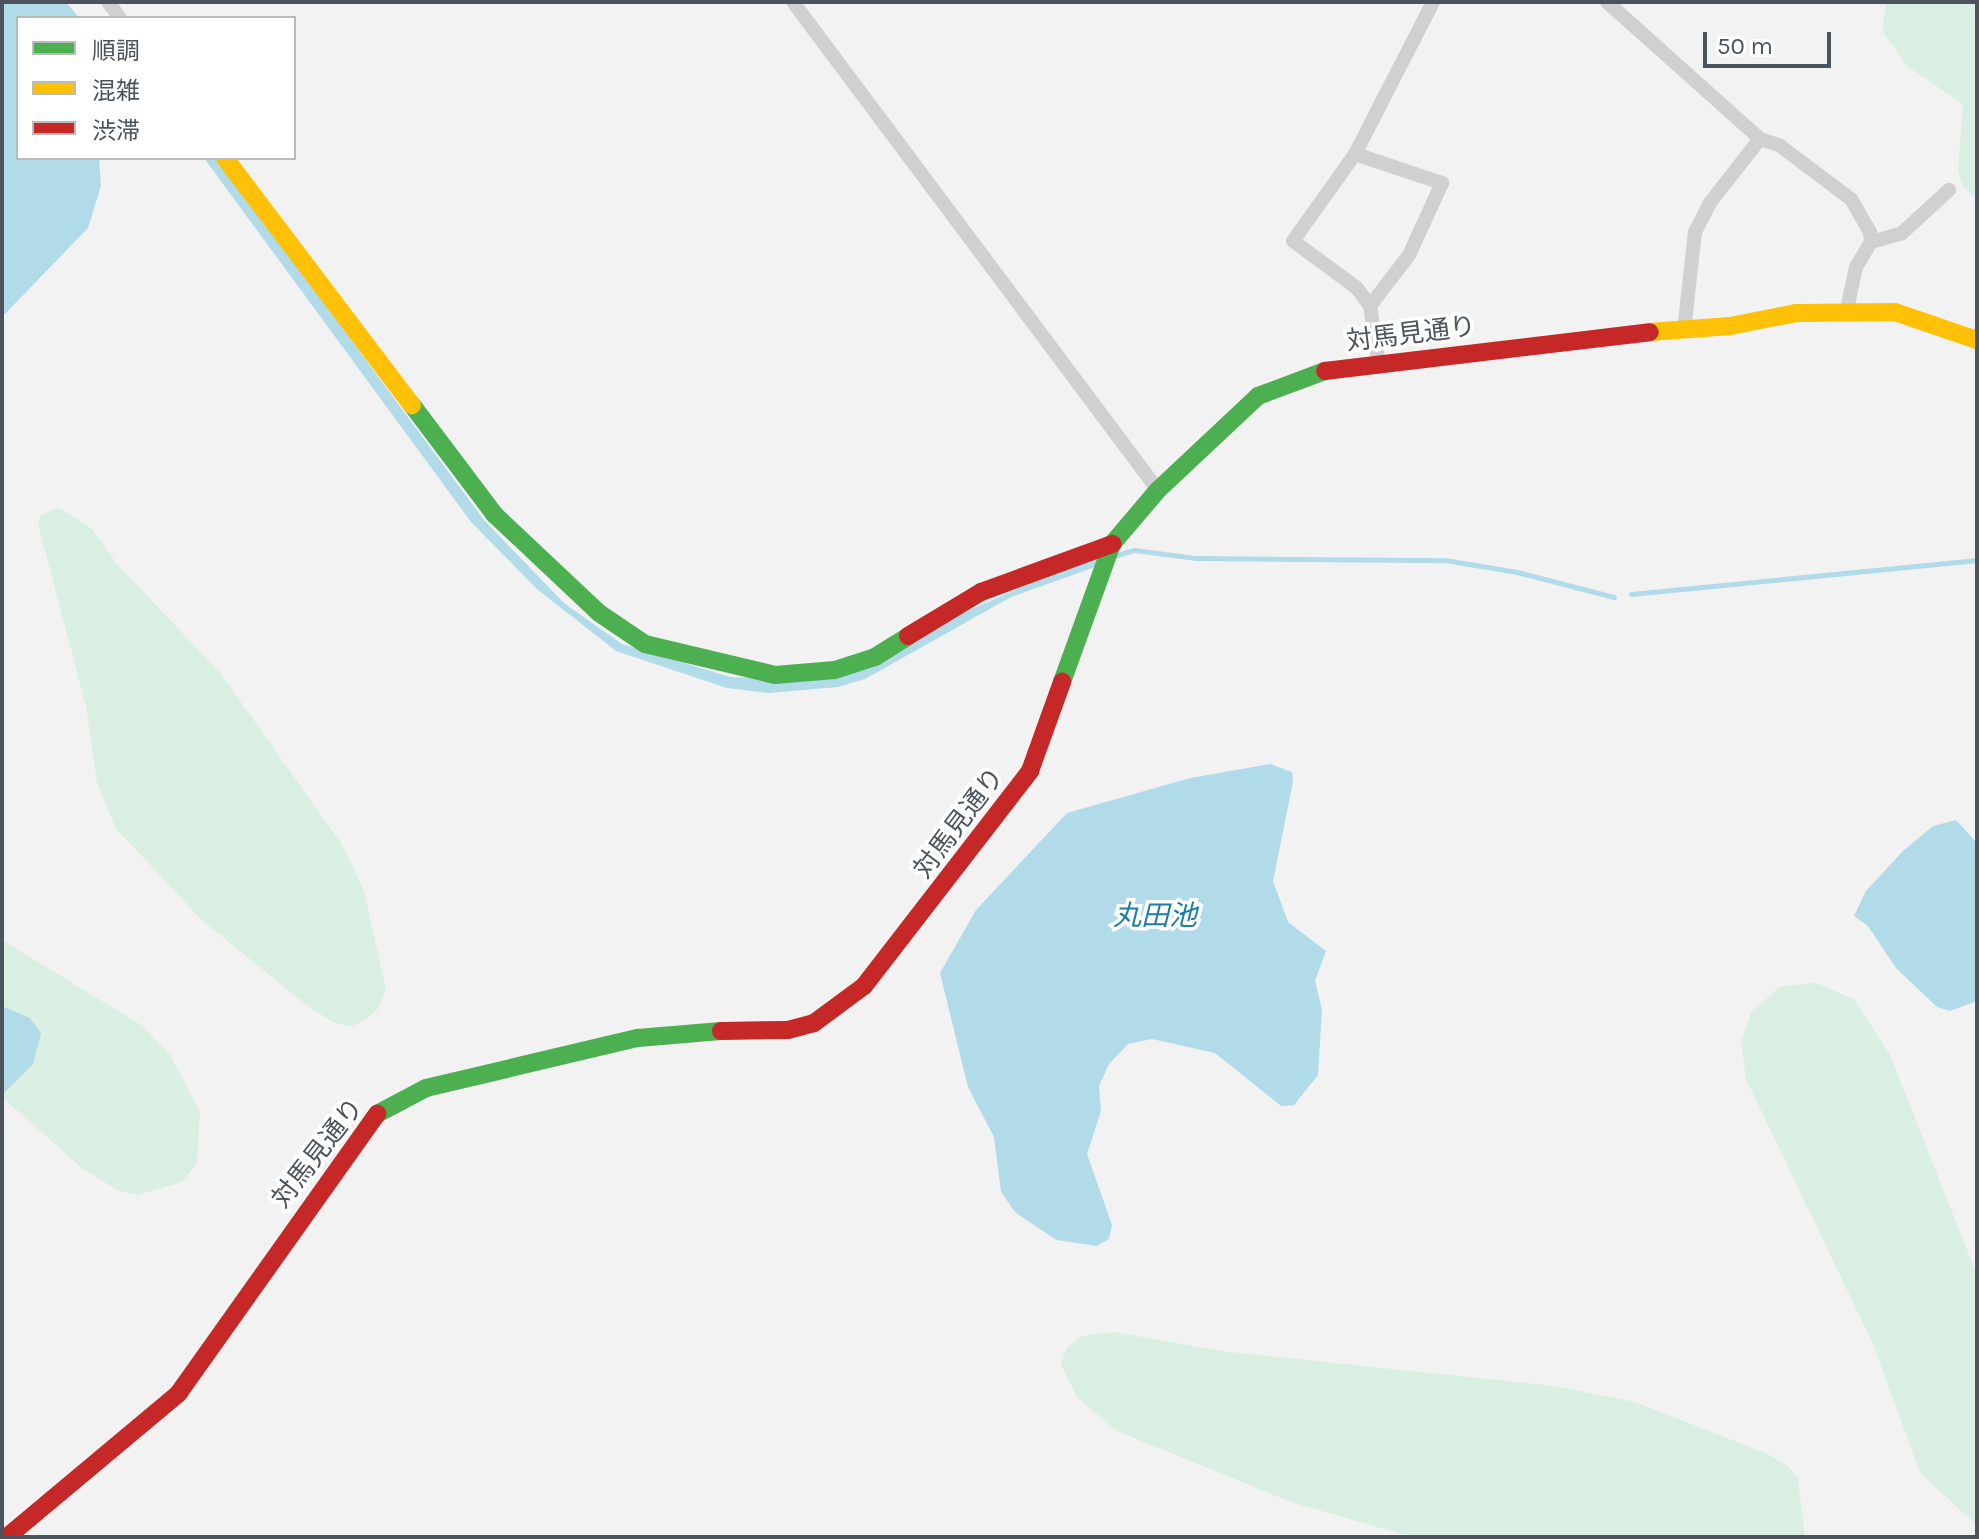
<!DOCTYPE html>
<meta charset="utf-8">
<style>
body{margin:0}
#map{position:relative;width:1979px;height:1539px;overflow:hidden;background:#f2f2f2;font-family:Karla,"Noto Sans JP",sans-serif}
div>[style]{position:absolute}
.green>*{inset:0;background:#d9efe2}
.water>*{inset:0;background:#b2dbe9}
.stream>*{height:5px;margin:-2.5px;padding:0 2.5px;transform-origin:2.5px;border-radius:2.5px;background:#b2dbe9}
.street>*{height:14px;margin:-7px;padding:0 7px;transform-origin:7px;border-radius:7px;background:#ced0d2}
.fast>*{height:18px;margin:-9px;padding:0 9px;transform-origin:9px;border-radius:9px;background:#4caf50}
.slow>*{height:18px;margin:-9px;padding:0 9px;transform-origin:9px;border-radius:9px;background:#ffc107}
.jam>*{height:18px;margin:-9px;padding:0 9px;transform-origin:9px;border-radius:9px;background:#c62828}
span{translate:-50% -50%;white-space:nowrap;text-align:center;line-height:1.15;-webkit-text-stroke:7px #fff;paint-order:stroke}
.street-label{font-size:26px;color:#4b545d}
.water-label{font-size:28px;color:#1a7fa1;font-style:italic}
.frame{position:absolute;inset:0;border:4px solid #4b545d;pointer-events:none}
.legend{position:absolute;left:16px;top:16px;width:280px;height:144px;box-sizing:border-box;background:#fff;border:2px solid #b7bbbe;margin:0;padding:10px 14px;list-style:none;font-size:24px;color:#4b545d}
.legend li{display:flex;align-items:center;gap:16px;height:40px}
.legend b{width:40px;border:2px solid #b7bbbe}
.scale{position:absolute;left:1703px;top:32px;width:128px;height:36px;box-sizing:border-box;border:4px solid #4b545d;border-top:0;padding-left:10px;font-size:24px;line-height:28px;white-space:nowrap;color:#4b545d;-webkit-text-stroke:6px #fff;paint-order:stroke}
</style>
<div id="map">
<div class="green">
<div style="clip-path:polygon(1886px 2px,1977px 2px,1977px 200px,1963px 186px,1958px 170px,1963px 104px,1907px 66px,1882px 31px)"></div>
<div style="clip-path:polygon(59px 508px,92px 529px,117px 564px,221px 674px,343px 846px,364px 891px,386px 989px,377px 1010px,365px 1020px,352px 1026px,335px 1023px,309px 1007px,204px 922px,116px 829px,97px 783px,86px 706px,38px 524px,40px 515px)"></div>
<div style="clip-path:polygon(2px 940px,141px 1025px,171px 1056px,200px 1112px,197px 1163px,182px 1182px,137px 1195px,119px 1191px,83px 1169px,2px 1097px)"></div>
<div style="clip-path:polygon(1815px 983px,1854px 999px,1890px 1055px,1977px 1275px,1977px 1525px,1920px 1473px,1873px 1344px,1746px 1079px,1741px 1042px,1751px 1013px,1779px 987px)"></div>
<div style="clip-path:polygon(1114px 1332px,1221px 1351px,1554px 1386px,1635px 1402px,1768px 1454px,1789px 1467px,1798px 1479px,1805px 1537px,1412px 1537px,1291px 1502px,1117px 1431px,1077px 1397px,1061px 1365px,1066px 1348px,1082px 1336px)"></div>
</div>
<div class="water">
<div style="clip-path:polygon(2px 2px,66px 2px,79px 18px,18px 18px,18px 158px,99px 158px,101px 186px,88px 228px,2px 317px)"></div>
<div style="clip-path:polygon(204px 158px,216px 158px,484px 520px,564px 603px,622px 644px,730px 677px,809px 680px,1098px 554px,1095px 567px,1011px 597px,865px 679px,838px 687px,769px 693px,727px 688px,616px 651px,537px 589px,471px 522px)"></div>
<div style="clip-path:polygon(1270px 764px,1292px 772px,1293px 782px,1273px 881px,1288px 922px,1326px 951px,1315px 981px,1322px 1010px,1318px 1075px,1294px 1105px,1281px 1106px,1215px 1053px,1152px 1039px,1128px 1044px,1109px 1064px,1099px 1086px,1101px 1111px,1087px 1154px,1112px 1225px,1109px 1239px,1097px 1246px,1056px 1240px,1015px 1212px,1001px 1192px,994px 1137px,968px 1087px,940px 973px,976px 910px,1067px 813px,1190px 778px)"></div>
<div style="clip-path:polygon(1956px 820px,1977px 843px,1977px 1001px,1950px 1011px,1937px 1007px,1896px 968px,1868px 926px,1854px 916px,1866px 891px,1903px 851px,1933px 826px)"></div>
<div style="clip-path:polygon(2px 1006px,30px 1018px,41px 1033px,33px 1064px,2px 1095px)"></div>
</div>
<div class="stream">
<div style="left:298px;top:271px;width:233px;rotate:54.1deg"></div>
<div style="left:1114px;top:556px;width:21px;rotate:-17deg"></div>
<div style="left:1134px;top:550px;width:63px;rotate:7.4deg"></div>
<div style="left:1196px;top:558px;width:249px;rotate:0.5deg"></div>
<div style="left:1445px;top:560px;width:73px;rotate:9.5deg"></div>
<div style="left:1517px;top:572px;width:100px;rotate:14.5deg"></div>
<div style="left:1631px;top:594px;width:348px;rotate:-5.6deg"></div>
</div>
<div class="street">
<div style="left:108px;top:2px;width:20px;rotate:53deg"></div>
<div style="left:793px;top:2px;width:609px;rotate:53.21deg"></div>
<div style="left:1607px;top:2px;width:205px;rotate:41.8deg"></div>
<div style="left:1760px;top:139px;width:20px;rotate:18deg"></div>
<div style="left:1779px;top:145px;width:90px;rotate:36.9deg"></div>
<div style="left:1851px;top:199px;width:38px;rotate:60deg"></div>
<div style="left:1870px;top:232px;width:10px;rotate:84deg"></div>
<div style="left:1871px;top:242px;width:29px;rotate:121deg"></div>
<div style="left:1856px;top:267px;width:43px;rotate:102.1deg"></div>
<div style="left:1355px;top:154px;width:92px;rotate:18.4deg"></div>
<div style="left:1442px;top:183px;width:79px;rotate:114.6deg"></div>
<div style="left:1409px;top:255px;width:64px;rotate:127.4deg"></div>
<div style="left:1370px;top:306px;width:59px;rotate:81.2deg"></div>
<div style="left:1871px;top:242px;width:32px;rotate:-16deg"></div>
<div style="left:1902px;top:233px;width:64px;rotate:-42.5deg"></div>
<div style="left:1370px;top:306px;width:22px;rotate:-126deg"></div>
<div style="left:1357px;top:288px;width:79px;rotate:-143.7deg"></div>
<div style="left:1293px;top:241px;width:107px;rotate:-54.5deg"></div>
<div style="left:1355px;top:154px;width:171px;rotate:-62.8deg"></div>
<div style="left:1684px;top:331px;width:100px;rotate:-83.7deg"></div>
<div style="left:1695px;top:232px;width:31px;rotate:-63deg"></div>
<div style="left:1709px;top:204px;width:83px;rotate:-51.9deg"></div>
</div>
<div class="fast">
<div style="left:412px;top:405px;width:138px;rotate:53deg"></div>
<div style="left:495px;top:515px;width:143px;rotate:43.3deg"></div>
<div style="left:599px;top:613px;width:55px;rotate:34deg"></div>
<div style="left:645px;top:644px;width:134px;rotate:13.4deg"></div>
<div style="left:775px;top:675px;width:60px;rotate:-4.8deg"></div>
<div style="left:835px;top:670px;width:42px;rotate:-18deg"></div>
<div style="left:875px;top:657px;width:39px;rotate:-32deg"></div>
<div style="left:1062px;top:682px;width:147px;rotate:-70.1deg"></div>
<div style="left:1112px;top:544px;width:71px;rotate:-49.6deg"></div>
<div style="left:1158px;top:490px;width:137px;rotate:-43.2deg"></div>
<div style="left:1258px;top:396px;width:72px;rotate:-20.5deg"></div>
<div style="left:377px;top:1114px;width:55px;rotate:-28deg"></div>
<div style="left:426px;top:1088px;width:218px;rotate:-13.3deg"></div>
<div style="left:638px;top:1038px;width:83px;rotate:-4.8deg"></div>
</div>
<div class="slow">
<div style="left:225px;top:158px;width:310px;rotate:52.9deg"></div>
<div style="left:1650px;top:332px;width:80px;rotate:-4.3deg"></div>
<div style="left:1730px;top:326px;width:67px;rotate:-11.1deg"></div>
<div style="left:1796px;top:313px;width:99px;rotate:-0.6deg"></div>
<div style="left:1895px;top:312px;width:87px;rotate:18.9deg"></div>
</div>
<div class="jam">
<div style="left:1325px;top:371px;width:327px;rotate:-6.8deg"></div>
<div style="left:908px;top:636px;width:85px;rotate:-31.1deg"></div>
<div style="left:981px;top:592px;width:140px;rotate:-20.1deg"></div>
<div style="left:721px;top:1031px;width:67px;rotate:-0.9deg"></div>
<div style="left:788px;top:1030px;width:27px;rotate:-15deg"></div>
<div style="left:814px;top:1023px;width:62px;rotate:-36.5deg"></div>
<div style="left:864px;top:986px;width:272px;rotate:-52.3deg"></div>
<div style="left:1030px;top:771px;width:95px;rotate:-70.2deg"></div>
<div style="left:7px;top:1537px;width:223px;rotate:-39.9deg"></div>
<div style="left:178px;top:1394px;width:344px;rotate:-54.6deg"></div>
</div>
<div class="street-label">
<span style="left:1411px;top:334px;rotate:-7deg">対馬見通り</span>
<span style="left:959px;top:823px;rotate:-53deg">対馬見通り</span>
<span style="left:318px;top:1153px;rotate:-52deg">対馬見通り</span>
</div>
<div class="water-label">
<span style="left:1155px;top:916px">丸田池</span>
</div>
<div class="frame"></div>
<ul class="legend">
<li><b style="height:10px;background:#4caf50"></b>順調</li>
<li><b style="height:10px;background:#ffc107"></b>混雑</li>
<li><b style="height:10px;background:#c62828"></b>渋滞</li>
</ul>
<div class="scale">50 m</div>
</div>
